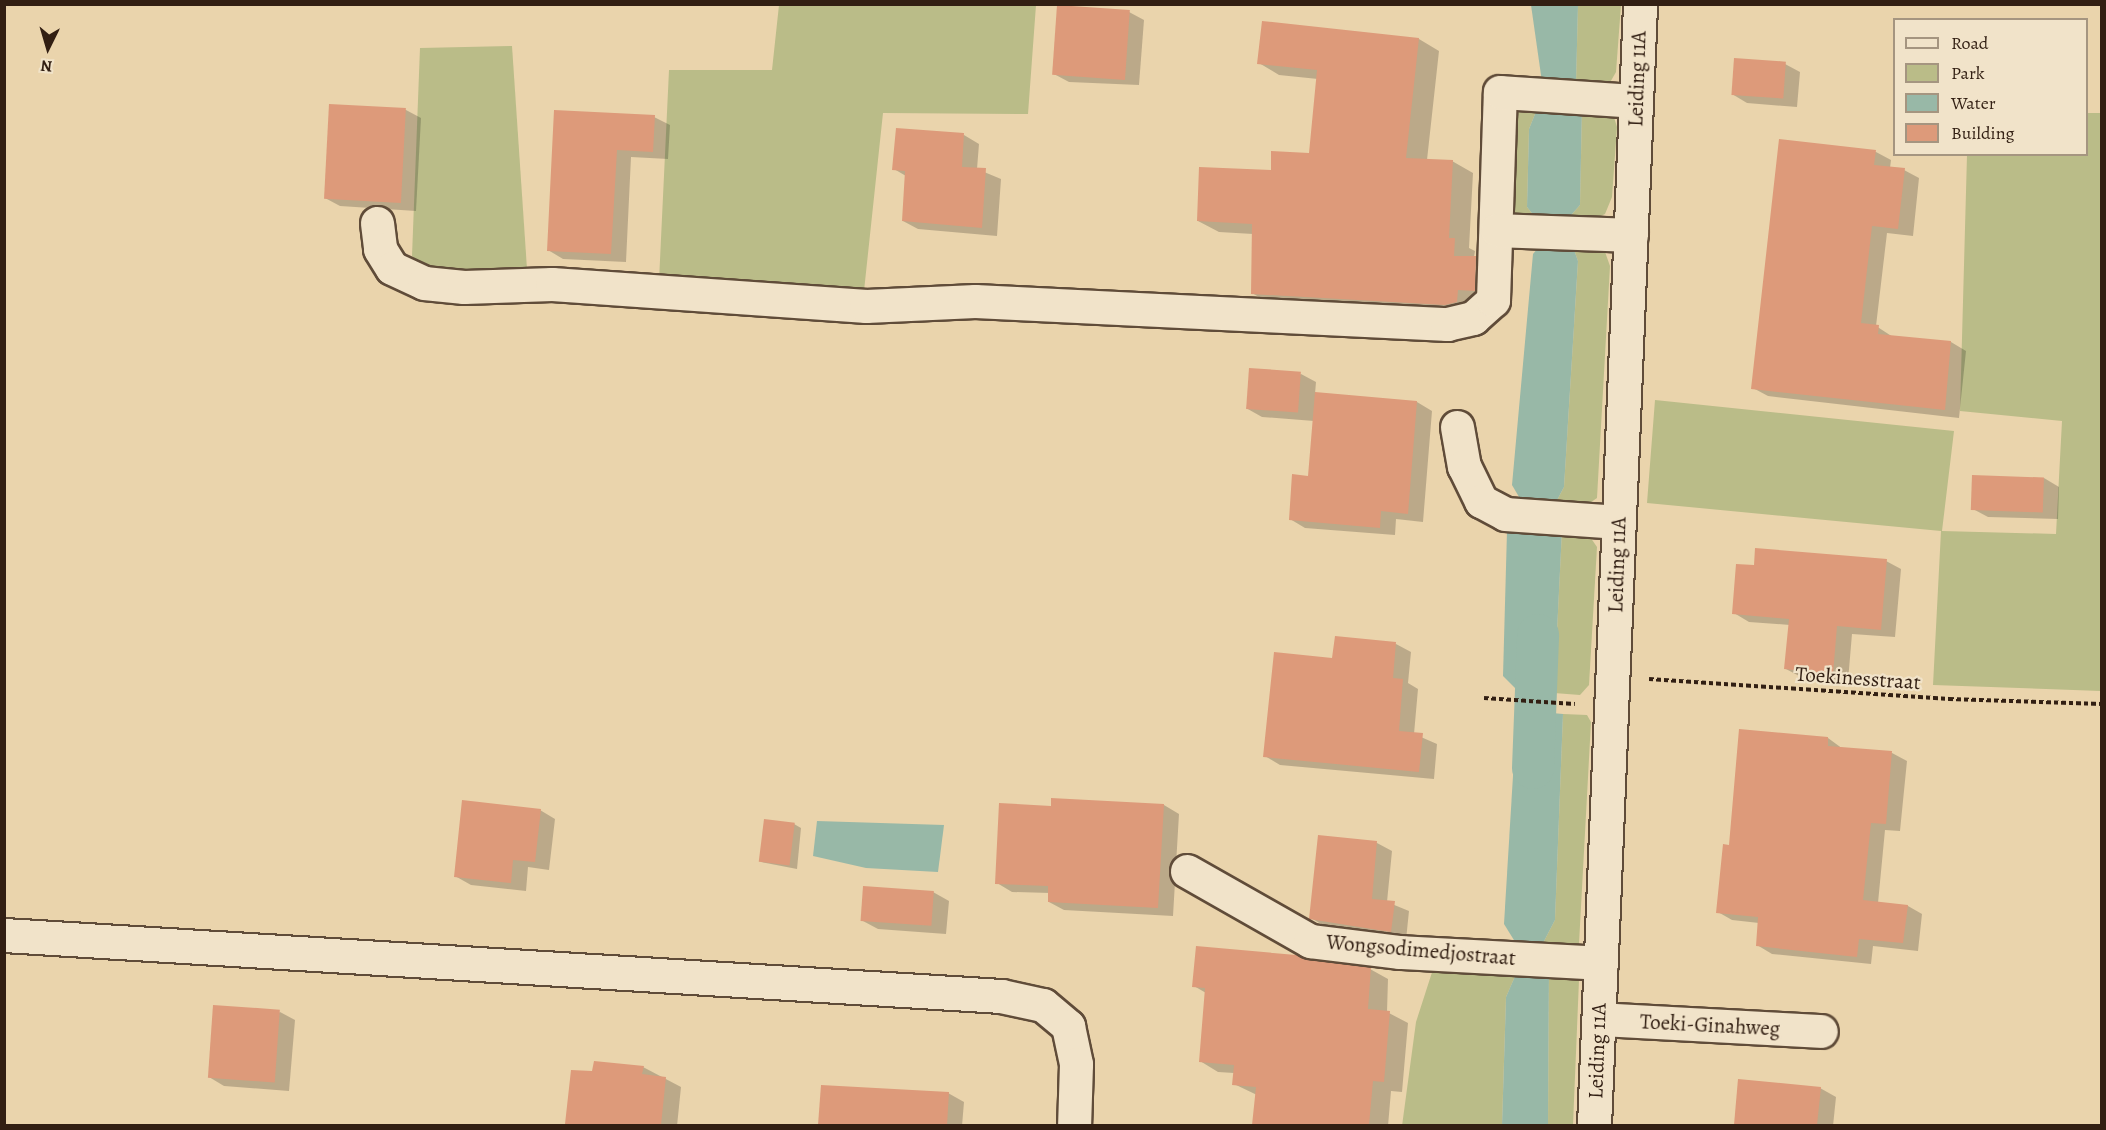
<!DOCTYPE html>
<style>
body{margin:0}
#map{position:relative;width:2106px;height:1130px;overflow:hidden;background:#ead4ac;font-family:Alegreya,serif}
div>[style]{position:absolute}
.green>*{inset:0;background:#babc88}
.water>*{inset:0;background:#98b8a7}
.shadow>*{inset:0;background:#0003}
.canal>*{height:42px;margin:-21px;padding:0 21px;transform-origin:21px;border-radius:21px;background:#98b8a7}
.building>*{inset:0;background:#dd9a7a;transform-origin:0 0}
.path>*{height:4px;margin-top:-2px;transform-origin:0;background:repeating-linear-gradient(90deg,#321f13 0 4.5px,transparent 0 7.5px)}
.roads{filter:drop-shadow(2px 0 #604c39) drop-shadow(-2px 0 #604c39) drop-shadow(0 2px #604c39) drop-shadow(0 -2px #604c39)}
.minor>*{height:33px;margin:-16.5px;padding:0 16.5px;transform-origin:16.5px;border-radius:16.5px;background:#f1e3c9}
span{translate:-50% -50%;white-space:nowrap;text-align:center;line-height:1.15;-webkit-text-stroke:4.5px #f1e3c9;paint-order:stroke}
.street-label{font-size:21px;color:#321f13}
.frame{position:absolute;inset:0;border:6px solid #321f13;pointer-events:none}
.legend{position:absolute;left:1893px;top:18px;width:195px;height:138px;box-sizing:border-box;background:#f1e3c9;border:2px solid #a59580;margin:0;padding:8px 10px;list-style:none;font-size:18px;color:#321f13}
.legend li{display:flex;align-items:center;gap:12px;height:30px}
.legend b{width:30px;border:2px solid #a59580}
.north{position:absolute;left:18px;top:18px;width:60px;height:60px;-webkit-text-stroke:4px #f1e3c9;paint-order:stroke;rotate:185deg;font-size:16px;font-weight:700;line-height:24px;text-align:center;color:#321f13}
.north::after{content:'';display:block;margin:auto;width:21px;height:27px;background:#321f13;clip-path:polygon(50% 0,100% 100%,50% 72%,0 100%)}
</style>
<div id="map">
<div class="green">
<div style="clip-path:polygon(779px 5px,1036px 5px,1028px 114px,883px 113px,864px 291px,659px 281px,669px 70px,772px 70px)"></div>
<div style="clip-path:polygon(1578px 5px,1621px 5px,1616px 72px,1608px 86px,1576px 85px)"></div>
<div style="clip-path:polygon(512px 46px,527px 269px,429px 272px,412px 256px,420px 48px)"></div>
<div style="clip-path:polygon(1539px 104px,1529px 129px,1527px 207px,1538px 221px,1514px 219px,1506px 200px,1514px 112px)"></div>
<div style="clip-path:polygon(1582px 108px,1613px 114px,1617px 127px,1612px 197px,1605px 214px,1588px 222px,1566px 221px,1580px 205px)"></div>
<div style="clip-path:polygon(2087px 113px,2102px 113px,2101px 691px,1933px 685px,1941px 531px,1647px 503px,1655px 400px,1954px 431px,1942px 531px,2056px 534px,2062px 421px,1960px 411px,1967px 155px,2086px 154px)"></div>
<div style="clip-path:polygon(1572px 244px,1604px 249px,1610px 266px,1597px 498px,1584px 507px,1554px 506px,1564px 487px,1578px 261px)"></div>
<div style="clip-path:polygon(1562px 530px,1588px 534px,1597px 547px,1589px 685px,1580px 695px,1554px 693px)"></div>
<div style="clip-path:polygon(1563px 714px,1587px 715px,1591px 722px,1579px 944px,1570px 951px,1541px 947px,1555px 920px)"></div>
<div style="clip-path:polygon(1435px 963px,1519px 967px,1506px 997px,1502px 1125px,1402px 1126px,1416px 1022px)"></div>
<div style="clip-path:polygon(1575px 968px,1579px 980px,1573px 1125px,1548px 1126px,1549px 969px)"></div>
</div>
<div class="water">
<div style="clip-path:polygon(1531px 5px,1578px 5px,1576px 85px,1542px 82px)"></div>
<div style="clip-path:polygon(1539px 104px,1582px 108px,1580px 205px,1566px 221px,1538px 221px,1527px 207px,1529px 129px)"></div>
<div style="clip-path:polygon(1543px 242px,1572px 244px,1578px 261px,1564px 487px,1554px 506px,1522px 502px,1512px 485px,1533px 254px)"></div>
<div style="clip-path:polygon(1518px 525px,1562px 530px,1554px 693px,1516px 689px,1503px 676px,1507px 531px)"></div>
<div style="clip-path:polygon(1517px 710px,1563px 714px,1555px 920px,1541px 947px,1517px 945px,1504px 924px)"></div>
<div style="clip-path:polygon(817px 821px,944px 825px,938px 872px,866px 868px,813px 856px)"></div>
<div style="clip-path:polygon(1519px 967px,1549px 969px,1548px 1125px,1502px 1126px,1506px 997px)"></div>
</div>
<div class="shadow">
<div style="clip-path:polygon(1129px 12px,1144px 20px,1139px 85px,1069px 82px,1054px 74px)"></div>
<div style="clip-path:polygon(1419px 39px,1439px 51px,1427px 160px,1452px 161px,1473px 173px,1469px 248px,1475px 251px,1474px 257px,1496px 270px,1477px 314px,1273px 305px,1252px 293px,1253px 234px,1219px 232px,1198px 221px,1273px 171px,1310px 155px,1318px 79px,1279px 75px,1259px 63px)"></div>
<div style="clip-path:polygon(1785px 64px,1800px 72px,1797px 107px,1747px 103px,1732px 94px)"></div>
<div style="clip-path:polygon(331px 105px,406px 110px,421px 118px,416px 211px,340px 206px,325px 198px)"></div>
<div style="clip-path:polygon(555px 112px,654px 117px,670px 125px,668px 159px,631px 157px,626px 262px,563px 259px,548px 250px)"></div>
<div style="clip-path:polygon(964px 135px,979px 144px,977px 169px,1001px 179px,997px 236px,918px 229px,903px 221px,906px 176px,894px 169px)"></div>
<div style="clip-path:polygon(1781px 140px,1876px 152px,1891px 160px,1890px 168px,1904px 170px,1919px 178px,1913px 236px,1887px 233px,1876px 326px,1893px 337px,1951px 342px,1966px 351px,1959px 418px,1768px 396px,1753px 388px)"></div>
<div style="clip-path:polygon(1301px 374px,1316px 382px,1315px 394px,1417px 402px,1432px 411px,1423px 522px,1396px 519px,1395px 535px,1305px 528px,1290px 519px,1310px 478px,1314px 421px,1262px 417px,1246px 408px)"></div>
<div style="clip-path:polygon(2044px 478px,2059px 487px,2058px 519px,1988px 517px,1973px 509px)"></div>
<div style="clip-path:polygon(1886px 561px,1901px 569px,1895px 637px,1852px 634px,1848px 681px,1801px 677px,1786px 669px,1790px 625px,1749px 622px,1734px 613px,1755px 567px)"></div>
<div style="clip-path:polygon(1396px 644px,1411px 652px,1408px 683px,1418px 689px,1414px 734px,1437px 744px,1434px 779px,1280px 765px,1265px 756px,1334px 659px)"></div>
<div style="clip-path:polygon(1740px 731px,1828px 738px,1843px 749px,1892px 753px,1907px 761px,1900px 831px,1885px 830px,1878px 903px,1908px 906px,1922px 914px,1918px 951px,1873px 946px,1871px 964px,1772px 954px,1757px 945px,1759px 923px,1732px 920px,1718px 912px,1730px 847px)"></div>
<div style="clip-path:polygon(1164px 805px,1179px 814px,1173px 916px,1064px 910px,1049px 902px,1050px 893px,1012px 892px,997px 883px,1052px 807px)"></div>
<div style="clip-path:polygon(540px 810px,555px 819px,549px 870px,528px 867px,526px 891px,471px 885px,455px 876px)"></div>
<div style="clip-path:polygon(794px 824px,801px 828px,797px 869px,761px 862px)"></div>
<div style="clip-path:polygon(1320px 837px,1377px 843px,1392px 851px,1387px 902px,1409px 911px,1406px 940px,1326px 927px,1311px 918px)"></div>
<div style="clip-path:polygon(933px 892px,949px 901px,946px 934px,878px 929px,863px 921px)"></div>
<div style="clip-path:polygon(1370px 969px,1388px 979px,1387px 1012px,1408px 1023px,1402px 1092px,1391px 1091px,1388px 1126px,1253px 1126px,1257px 1095px,1234px 1084px,1234px 1073px,1218px 1072px,1200px 1061px,1206px 993px,1194px 986px)"></div>
<div style="clip-path:polygon(280px 1012px,295px 1020px,289px 1091px,224px 1086px,209px 1077px)"></div>
<div style="clip-path:polygon(643px 1067px,681px 1087px,677px 1126px,567px 1123px,594px 1073px)"></div>
<div style="clip-path:polygon(1739px 1081px,1820px 1088px,1836px 1097px,1833px 1126px,1735px 1126px)"></div>
<div style="clip-path:polygon(822px 1087px,948px 1093px,964px 1102px,962px 1126px,820px 1126px)"></div>
</div>
<div class="canal">
<div style="left:1533px;top:768px;width:133px;rotate:-87.8deg"></div>
</div>
<div class="building">
<div style="left:1057px;top:5px;width:73px;height:70px;rotate:4deg"></div>
<div style="clip-path:polygon(1262px 21px,1419px 38px,1406px 158px,1453px 160px,1449px 238px,1455px 238px,1454px 256px,1476px 256px,1475px 291px,1458px 290px,1457px 302px,1445px 305px,1251px 294px,1252px 224px,1197px 221px,1199px 167px,1271px 170px,1271px 151px,1309px 153px,1317px 70px,1257px 64px)"></div>
<div style="left:1734px;top:58px;width:52px;height:37px;rotate:4deg"></div>
<div style="left:329px;top:104px;width:77px;height:95px;rotate:3deg"></div>
<div style="clip-path:polygon(554px 110px,655px 115px,653px 152px,617px 150px,611px 254px,547px 251px)"></div>
<div style="clip-path:polygon(896px 128px,964px 133px,962px 167px,986px 168px,982px 228px,902px 221px,905px 171px,892px 170px)"></div>
<div style="clip-path:polygon(1779px 139px,1876px 150px,1874px 165px,1905px 168px,1898px 229px,1872px 226px,1861px 323px,1879px 325px,1878px 334px,1951px 341px,1945px 410px,1751px 389px)"></div>
<div style="left:1249px;top:368px;width:52px;height:41px;rotate:4deg"></div>
<div style="clip-path:polygon(1315px 392px,1417px 401px,1408px 514px,1381px 511px,1380px 528px,1289px 520px,1292px 474px,1308px 476px)"></div>
<div style="left:1972px;top:475px;width:72px;height:35px;rotate:2deg"></div>
<div style="clip-path:polygon(1755px 548px,1887px 559px,1881px 630px,1837px 626px,1833px 674px,1784px 669px,1789px 619px,1732px 614px,1736px 564px,1754px 565px)"></div>
<div style="clip-path:polygon(1335px 636px,1396px 642px,1393px 678px,1403px 679px,1399px 731px,1423px 733px,1419px 772px,1263px 757px,1274px 652px,1332px 658px)"></div>
<div style="clip-path:polygon(1739px 729px,1828px 737px,1828px 746px,1892px 751px,1886px 824px,1871px 823px,1863px 900px,1908px 905px,1903px 943px,1859px 939px,1857px 957px,1756px 946px,1758px 917px,1716px 913px,1723px 844px,1729px 845px)"></div>
<div style="clip-path:polygon(1051px 798px,1164px 804px,1158px 908px,1048px 902px,1048px 886px,995px 884px,999px 803px,1051px 806px)"></div>
<div style="clip-path:polygon(462px 800px,541px 809px,535px 862px,513px 860px,511px 883px,454px 877px)"></div>
<div style="left:764px;top:819px;width:31px;height:43px;rotate:7deg"></div>
<div style="clip-path:polygon(1318px 835px,1377px 841px,1372px 899px,1395px 901px,1391px 932px,1309px 919px)"></div>
<div style="left:863px;top:886px;width:71px;height:35px;rotate:4deg"></div>
<div style="clip-path:polygon(1196px 946px,1296px 955px,1371px 967px,1368px 1009px,1390px 1011px,1384px 1082px,1373px 1081px,1369px 1125px,1252px 1125px,1256px 1087px,1232px 1085px,1234px 1065px,1199px 1062px,1205px 988px,1192px 987px)"></div>
<div style="left:213px;top:1005px;width:67px;height:73px;rotate:4deg"></div>
<div style="clip-path:polygon(594px 1061px,644px 1066px,642px 1074px,666px 1077px,661px 1125px,565px 1124px,571px 1070px,592px 1071px)"></div>
<div style="clip-path:polygon(1738px 1079px,1821px 1087px,1817px 1125px,1734px 1125px)"></div>
<div style="clip-path:polygon(821px 1085px,949px 1092px,947px 1125px,818px 1125px)"></div>
</div>
<div class="path">
<div style="left:1649px;top:679px;width:301px;rotate:3.8deg"></div>
<div style="left:1949px;top:699px;width:153px;rotate:1.9deg"></div>
<div style="left:1484px;top:698px;width:91px;rotate:3.8deg"></div>
</div>
<div class="roads">
<div class="minor">
<div style="left:377px;top:223px;width:26px;rotate:83deg"></div>
<div style="left:380px;top:249px;width:22px;rotate:58deg"></div>
<div style="left:392px;top:268px;width:35px;rotate:25deg"></div>
<div style="left:424px;top:283px;width:40px;rotate:5.7deg"></div>
<div style="left:464px;top:287px;width:88px;rotate:-2deg"></div>
<div style="left:552px;top:284px;width:315px;rotate:4deg"></div>
<div style="left:866px;top:306px;width:109px;rotate:-2.6deg"></div>
<div style="left:975px;top:301px;width:473px;rotate:2.8deg"></div>
<div style="left:1447px;top:324px;width:27px;rotate:-13deg"></div>
<div style="left:1473px;top:318px;width:27px;rotate:-42deg"></div>
<div style="left:1493px;top:300px;width:208px;rotate:-88.1deg"></div>
<div style="left:1500px;top:92px;width:136px;rotate:3.8deg"></div>
<div style="left:1497px;top:230px;width:134px;rotate:2.1deg"></div>
<div style="left:1457px;top:427px;width:40px;rotate:80deg"></div>
<div style="left:1464px;top:466px;width:39px;rotate:64deg"></div>
<div style="left:1481px;top:501px;width:27px;rotate:28deg"></div>
<div style="left:1505px;top:514px;width:114px;rotate:4deg"></div>
<div style="left:1187px;top:871px;width:142px;rotate:29.6deg"></div>
<div style="left:1310px;top:941px;width:91px;rotate:7deg"></div>
<div style="left:1400px;top:952px;width:201px;rotate:3.1deg"></div>
<div style="left:4px;top:935px;width:999px;rotate:3.5deg"></div>
<div style="left:1001px;top:996px;width:43px;rotate:12.1deg"></div>
<div style="left:1043px;top:1005px;width:33px;rotate:40deg"></div>
<div style="left:1068px;top:1026px;width:39px;rotate:78deg"></div>
<div style="left:1076px;top:1064px;width:62px;rotate:91.8deg"></div>
<div style="left:1599px;top:1019px;width:222px;rotate:3.1deg"></div>
<div style="left:1594px;top:1126px;width:1123px;rotate:-87.65deg"></div>
</div>
</div>
<div class="street-label">
<span style="left:1637px;top:79px;rotate:-88deg">Leiding 11A</span>
<span style="left:1617px;top:565px;rotate:-88deg">Leiding 11A</span>
<span style="left:1858px;top:678px;rotate:4deg">Toekinesstraat</span>
<span style="left:1421px;top:950px;rotate:5deg">Wongsodimedjostraat</span>
<span style="left:1710px;top:1025px;rotate:3deg">Toeki-Ginahweg</span>
<span style="left:1597px;top:1051px;rotate:-88deg">Leiding 11A</span>
</div>
<div class="frame"></div>
<ul class="legend">
<li><b style="height:8px;background:#f1e3c9"></b>Road</li>
<li><b style="height:16px;background:#babc88"></b>Park</li>
<li><b style="height:16px;background:#98b8a7"></b>Water</li>
<li><b style="height:16px;background:#dd9a7a"></b>Building</li>
</ul>
<div class="north">N</div>
</div>
